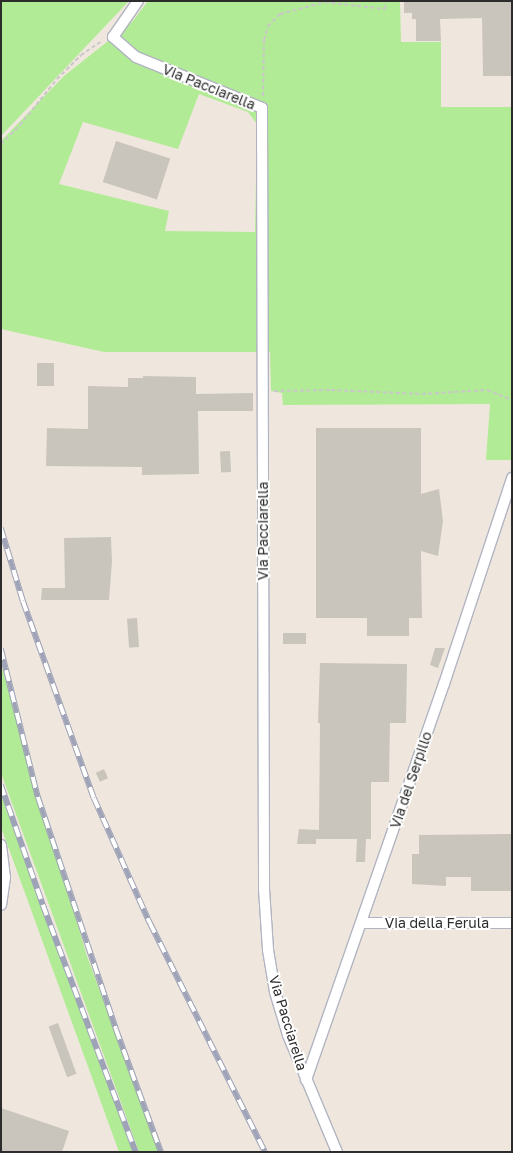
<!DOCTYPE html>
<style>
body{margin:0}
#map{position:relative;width:513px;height:1153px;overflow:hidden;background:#efe7dd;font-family:"Golos Text",sans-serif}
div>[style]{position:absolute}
.green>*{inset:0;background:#b2eb95}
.building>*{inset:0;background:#cac5bc;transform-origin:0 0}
.path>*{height:2px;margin-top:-1px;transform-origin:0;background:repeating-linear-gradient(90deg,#c8c8c8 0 4px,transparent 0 6.5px)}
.roads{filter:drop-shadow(1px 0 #b1b4c1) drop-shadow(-1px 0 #b1b4c1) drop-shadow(0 1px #b1b4c1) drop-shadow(0 -1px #b1b4c1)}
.minor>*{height:10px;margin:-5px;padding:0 5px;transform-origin:5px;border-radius:5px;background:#fff}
.rail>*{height:5.5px;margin-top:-2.75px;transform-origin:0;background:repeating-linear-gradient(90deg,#fff 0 11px,#9fa3b8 0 22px);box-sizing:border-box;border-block:1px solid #9fa3b8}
span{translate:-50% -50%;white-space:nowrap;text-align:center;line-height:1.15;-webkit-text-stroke:4px #fff;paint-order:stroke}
.street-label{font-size:14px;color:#2c2c2c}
.frame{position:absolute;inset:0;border:2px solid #2c2c2c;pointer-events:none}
</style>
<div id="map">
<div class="green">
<div style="clip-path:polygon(1px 1px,129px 1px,1px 136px)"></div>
<div style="clip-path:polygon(evenodd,148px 1px,400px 1px,401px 42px,441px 42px,441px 107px,512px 107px,512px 460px,486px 460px,490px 404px,283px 405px,282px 393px,271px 391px,270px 352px,104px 352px,1px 329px,1px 141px,64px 76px,132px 22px,148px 1px,199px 94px,248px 112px,257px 124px,255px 232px,165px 231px,169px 211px,59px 184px,83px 122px,178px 149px,199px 94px)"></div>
<div style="clip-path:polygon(1px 664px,87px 956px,160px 1152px,139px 1152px,1px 773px)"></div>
<div style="clip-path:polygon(1px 788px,134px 1152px,119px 1152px,1px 827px)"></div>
</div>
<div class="building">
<div style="clip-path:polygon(404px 1px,512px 1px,512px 76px,483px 76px,482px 18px,440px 19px,441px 41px,416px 41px,416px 19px,412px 19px,412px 13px,404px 13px)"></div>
<div style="left:116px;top:141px;width:57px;height:43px;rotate:18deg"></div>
<div style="left:37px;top:363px;width:17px;height:23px"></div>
<div style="clip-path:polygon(143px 376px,196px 377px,196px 394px,253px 393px,253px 411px,198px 411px,199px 474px,142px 475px,142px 467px,46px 466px,47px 428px,88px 429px,88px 386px,128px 387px,128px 378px,143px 378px)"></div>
<div style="clip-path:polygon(316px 428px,421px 428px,421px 494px,439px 489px,443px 521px,438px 556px,421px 551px,422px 618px,409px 618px,409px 636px,367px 636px,367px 618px,316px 618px)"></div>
<div style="left:230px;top:451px;width:21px;height:10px;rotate:87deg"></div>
<div style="clip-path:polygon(111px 537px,112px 562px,109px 600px,41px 600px,42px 588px,65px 588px,64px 538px)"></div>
<div style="left:137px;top:618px;width:29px;height:10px;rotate:86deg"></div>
<div style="left:283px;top:633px;width:23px;height:11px"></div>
<div style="clip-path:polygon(435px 648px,445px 648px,438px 668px,430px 665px)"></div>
<div style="clip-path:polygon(320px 663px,407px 664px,406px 723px,390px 723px,389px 782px,371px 782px,371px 839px,366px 839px,365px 862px,356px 862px,357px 839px,316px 839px,316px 844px,297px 844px,299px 829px,319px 830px,320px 723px,318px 723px)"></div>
<div style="left:104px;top:769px;width:10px;height:9px;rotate:66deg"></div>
<div style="clip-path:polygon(512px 834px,512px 891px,471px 891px,471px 877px,446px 877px,446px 886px,412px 884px,412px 854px,419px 854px,419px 835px)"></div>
<div style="left:58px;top:1023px;width:54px;height:10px;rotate:70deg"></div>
<div style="clip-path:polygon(1px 1108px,69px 1131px,62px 1152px,1px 1152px)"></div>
</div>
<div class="path">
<div style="left:263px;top:96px;width:56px;rotate:-89deg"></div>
<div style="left:264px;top:40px;width:15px;rotate:-74deg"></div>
<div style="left:268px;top:26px;width:17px;rotate:-45deg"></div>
<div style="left:280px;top:14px;width:47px;rotate:-14.9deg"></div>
<div style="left:325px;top:2px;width:60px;rotate:6.7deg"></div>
<div style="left:385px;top:9px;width:8px;rotate:-83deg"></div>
<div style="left:1px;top:144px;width:27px;rotate:-45deg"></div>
<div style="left:20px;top:125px;width:59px;rotate:-51.2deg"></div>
<div style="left:57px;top:79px;width:34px;rotate:-45deg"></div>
<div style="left:81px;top:55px;width:25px;rotate:-34deg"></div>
<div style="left:274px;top:391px;width:57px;rotate:-1deg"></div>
<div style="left:331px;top:390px;width:91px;rotate:2.5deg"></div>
<div style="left:422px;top:394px;width:65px;rotate:-3.5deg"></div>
<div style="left:487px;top:390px;width:27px;rotate:22deg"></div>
</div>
<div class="roads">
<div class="minor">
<div style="left:138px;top:1px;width:44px;rotate:124.8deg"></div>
<div style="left:113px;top:37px;width:30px;rotate:41deg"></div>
<div style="left:136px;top:57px;width:136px;rotate:22deg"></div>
<div style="left:262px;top:108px;width:781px;rotate:89.85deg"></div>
<div style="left:264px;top:889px;width:61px;rotate:86.2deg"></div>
<div style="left:268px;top:950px;width:43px;rotate:80.5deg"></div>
<div style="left:275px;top:992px;width:45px;rotate:73.2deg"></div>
<div style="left:288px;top:1035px;width:127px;rotate:67.3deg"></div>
<div style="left:1px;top:845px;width:32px;rotate:83deg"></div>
<div style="left:5px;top:877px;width:28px;rotate:98deg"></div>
<div style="left:362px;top:923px;width:150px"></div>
<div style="left:306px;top:1080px;width:419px;rotate:-70.8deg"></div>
<div style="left:444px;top:684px;width:217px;rotate:-71.7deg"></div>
</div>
</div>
<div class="rail">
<div style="left:1px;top:528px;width:76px;rotate:73.2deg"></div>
<div style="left:23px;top:601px;width:209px;rotate:70.2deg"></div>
<div style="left:94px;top:798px;width:137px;rotate:65.9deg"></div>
<div style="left:150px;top:923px;width:256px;rotate:63.3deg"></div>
<div style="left:1px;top:649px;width:153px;rotate:76deg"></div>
<div style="left:38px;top:797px;width:245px;rotate:71.4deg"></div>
<div style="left:116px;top:1029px;width:131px;rotate:69.9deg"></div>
<div style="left:1px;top:785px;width:127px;rotate:70.7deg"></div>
<div style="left:43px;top:905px;width:264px;rotate:69.4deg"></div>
</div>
<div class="street-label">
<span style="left:209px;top:87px;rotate:22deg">Via Pacciarella</span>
<span style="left:263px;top:531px;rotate:-90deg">Via Pacciarella</span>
<span style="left:411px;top:780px;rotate:-71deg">Via del Serpillo</span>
<span style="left:437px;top:923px">Via della Ferula</span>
<span style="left:288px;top:1023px;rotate:73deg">Via Pacciarella</span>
</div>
<div class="frame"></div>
</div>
